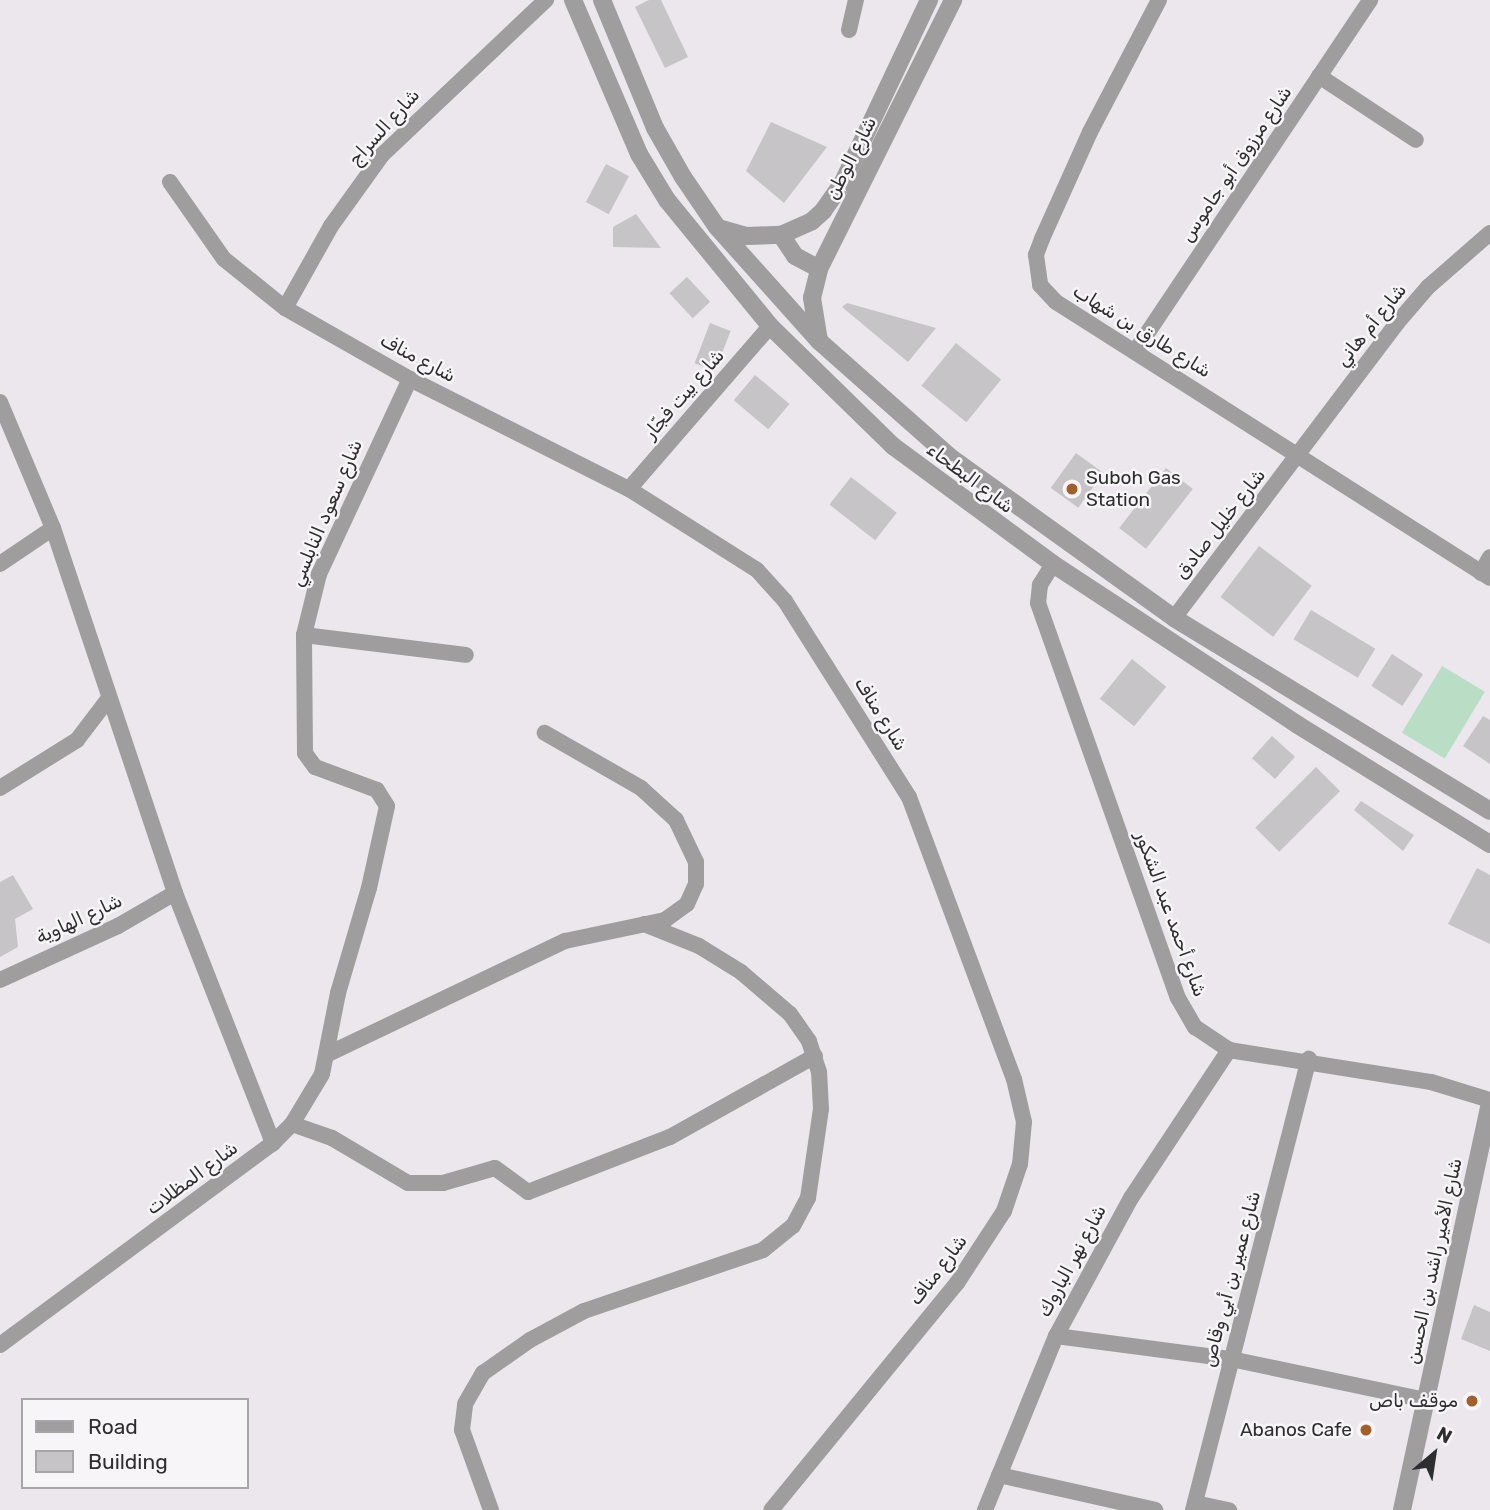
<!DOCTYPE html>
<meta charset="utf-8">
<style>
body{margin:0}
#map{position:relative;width:1490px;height:1510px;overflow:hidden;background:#ebe7ec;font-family:Rubik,"Noto Sans Arabic",sans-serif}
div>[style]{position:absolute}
.green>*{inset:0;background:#badec5;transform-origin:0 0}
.building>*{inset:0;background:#c7c4c8;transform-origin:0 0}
.minor>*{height:16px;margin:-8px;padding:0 8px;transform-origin:8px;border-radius:8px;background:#9f9d9d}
.tertiary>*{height:18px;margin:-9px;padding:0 9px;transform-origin:9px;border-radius:9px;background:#9f9d9d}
.dots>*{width:19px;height:19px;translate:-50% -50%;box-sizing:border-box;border:4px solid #f8f5f9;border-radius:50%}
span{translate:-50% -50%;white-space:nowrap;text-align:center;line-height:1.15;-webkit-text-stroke:5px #f8f5f9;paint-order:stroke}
.street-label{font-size:19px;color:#2e2d2f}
.poi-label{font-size:19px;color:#2e2d2f}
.left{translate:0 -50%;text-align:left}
.right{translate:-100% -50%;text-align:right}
.legend{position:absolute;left:21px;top:1398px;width:228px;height:91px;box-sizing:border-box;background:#f8f5f9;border:2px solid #a7a5a8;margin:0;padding:9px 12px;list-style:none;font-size:21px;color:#2e2d2f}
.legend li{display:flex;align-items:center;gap:14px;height:35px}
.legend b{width:35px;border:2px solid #a7a5a8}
.north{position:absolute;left:1399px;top:1419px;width:70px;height:70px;-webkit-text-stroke:5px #f8f5f9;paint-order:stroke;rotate:29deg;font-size:19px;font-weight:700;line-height:28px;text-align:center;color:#2e2d2f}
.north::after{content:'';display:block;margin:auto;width:24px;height:32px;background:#2e2d2f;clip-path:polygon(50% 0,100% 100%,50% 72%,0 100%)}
</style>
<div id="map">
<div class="green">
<div style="left:1442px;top:666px;width:50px;height:78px;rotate:31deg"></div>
</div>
<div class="building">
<div style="clip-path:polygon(649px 0,661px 0,688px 57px,665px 68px,635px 7px)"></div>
<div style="clip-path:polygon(771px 122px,827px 147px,784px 203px,746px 171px)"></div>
<div style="left:606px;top:164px;width:26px;height:43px;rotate:28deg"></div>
<div style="clip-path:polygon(636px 214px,661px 248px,613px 247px,613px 227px)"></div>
<div style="left:687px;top:277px;width:34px;height:24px;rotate:47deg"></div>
<div style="clip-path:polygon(847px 303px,936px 328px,908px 362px,842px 307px)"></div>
<div style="left:710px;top:323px;width:22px;height:43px;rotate:21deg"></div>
<div style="left:956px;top:343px;width:58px;height:55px;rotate:39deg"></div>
<div style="left:755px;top:375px;width:45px;height:33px;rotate:40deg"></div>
<div style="left:1076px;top:453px;width:34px;height:43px;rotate:36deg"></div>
<div style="left:1166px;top:468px;width:34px;height:76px;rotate:38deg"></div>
<div style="left:851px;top:477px;width:58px;height:35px;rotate:38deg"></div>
<div style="left:1259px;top:546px;width:66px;height:64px;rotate:37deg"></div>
<div style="left:1311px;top:610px;width:75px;height:34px;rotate:31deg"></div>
<div style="left:1392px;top:654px;width:37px;height:38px;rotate:33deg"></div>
<div style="left:1132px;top:659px;width:44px;height:51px;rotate:39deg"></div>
<div style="clip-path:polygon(1483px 716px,1490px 720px,1490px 764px,1463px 746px)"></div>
<div style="left:1272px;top:736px;width:31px;height:30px;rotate:42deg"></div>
<div style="left:1316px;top:767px;width:34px;height:86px;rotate:45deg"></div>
<div style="clip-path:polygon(1361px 801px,1414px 835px,1403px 851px,1354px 810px)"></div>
<div style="clip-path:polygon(1477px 868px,1490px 875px,1490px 944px,1448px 924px)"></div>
<div style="clip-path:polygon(13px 875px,33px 909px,15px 919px,18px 947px,0 957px,0 882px)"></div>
<div style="clip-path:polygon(1474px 1305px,1490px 1312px,1490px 1351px,1461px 1339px)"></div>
</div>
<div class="minor">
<div style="left:1159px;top:0;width:149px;rotate:117.6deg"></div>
<div style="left:1090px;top:132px;width:117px;rotate:114.2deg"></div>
<div style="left:1042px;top:239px;width:17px;rotate:111deg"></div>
<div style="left:1036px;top:255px;width:30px;rotate:82deg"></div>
<div style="left:1040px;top:285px;width:23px;rotate:47deg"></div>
<div style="left:1056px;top:302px;width:514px;rotate:32.45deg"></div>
<div style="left:849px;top:30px;width:31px;rotate:-77deg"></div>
<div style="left:1319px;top:76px;width:116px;rotate:33.4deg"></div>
<div style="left:170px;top:182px;width:94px;rotate:55deg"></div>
<div style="left:224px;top:259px;width:78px;rotate:38.8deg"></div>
<div style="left:285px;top:308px;width:144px;rotate:29.6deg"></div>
<div style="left:410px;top:379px;width:245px;rotate:26.7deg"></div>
<div style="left:629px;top:489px;width:151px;rotate:32.3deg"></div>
<div style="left:757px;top:570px;width:42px;rotate:47.9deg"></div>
<div style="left:785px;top:601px;width:232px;rotate:57.7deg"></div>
<div style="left:909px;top:797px;width:301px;rotate:69.6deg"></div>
<div style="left:1014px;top:1079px;width:44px;rotate:76.9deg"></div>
<div style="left:1024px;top:1122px;width:42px;rotate:95.4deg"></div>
<div style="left:1020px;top:1164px;width:50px;rotate:108.8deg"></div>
<div style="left:1004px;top:1211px;width:86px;rotate:123.1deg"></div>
<div style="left:957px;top:1283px;width:293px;rotate:129.3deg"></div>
<div style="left:285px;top:308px;width:94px;rotate:-60.7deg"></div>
<div style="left:331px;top:226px;width:87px;rotate:-54.3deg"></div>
<div style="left:382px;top:155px;width:226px;rotate:-43.4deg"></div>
<div style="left:1136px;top:350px;width:421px;rotate:-56.2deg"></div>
<div style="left:0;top:402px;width:137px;rotate:67.2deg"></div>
<div style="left:53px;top:528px;width:385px;rotate:71.5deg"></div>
<div style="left:175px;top:893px;width:269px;rotate:68.6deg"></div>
<div style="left:629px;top:489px;width:216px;rotate:-49.1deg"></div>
<div style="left:0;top:564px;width:64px;rotate:-34.2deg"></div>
<div style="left:1053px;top:564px;width:25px;rotate:122deg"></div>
<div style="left:1040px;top:585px;width:18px;rotate:96deg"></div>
<div style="left:1038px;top:603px;width:419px;rotate:70.5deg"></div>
<div style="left:1178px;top:998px;width:34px;rotate:60deg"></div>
<div style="left:1195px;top:1027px;width:41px;rotate:34.1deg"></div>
<div style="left:1229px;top:1050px;width:205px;rotate:9deg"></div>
<div style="left:1431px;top:1082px;width:62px;rotate:17deg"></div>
<div style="left:1481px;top:573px;width:18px;rotate:-61deg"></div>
<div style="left:1174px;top:618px;width:370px;rotate:-52.9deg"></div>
<div style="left:1397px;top:323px;width:48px;rotate:-49.3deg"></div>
<div style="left:1428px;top:287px;width:82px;rotate:-41.1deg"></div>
<div style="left:304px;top:635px;width:163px;rotate:7deg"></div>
<div style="left:0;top:788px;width:91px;rotate:-31.9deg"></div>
<div style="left:77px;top:740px;width:53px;rotate:-52.7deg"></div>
<div style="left:0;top:980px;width:130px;rotate:-24.6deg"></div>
<div style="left:118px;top:926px;width:66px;rotate:-30.1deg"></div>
<div style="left:328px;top:1054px;width:263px;rotate:-25.5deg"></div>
<div style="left:565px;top:941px;width:102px;rotate:-11.9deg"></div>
<div style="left:665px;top:920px;width:27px;rotate:-36deg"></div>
<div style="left:687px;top:904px;width:22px;rotate:-66deg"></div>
<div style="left:696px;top:884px;width:22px;rotate:-90deg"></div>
<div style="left:696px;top:862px;width:47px;rotate:-115.5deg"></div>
<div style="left:676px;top:820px;width:47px;rotate:-137.6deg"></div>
<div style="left:641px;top:788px;width:111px;rotate:-150.2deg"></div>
<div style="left:292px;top:1124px;width:42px;rotate:19.3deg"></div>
<div style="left:332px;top:1138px;width:88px;rotate:30.6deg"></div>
<div style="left:408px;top:1183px;width:35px"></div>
<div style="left:443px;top:1183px;width:54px;rotate:-16.1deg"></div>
<div style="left:495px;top:1168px;width:41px;rotate:36deg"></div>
<div style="left:528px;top:1192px;width:152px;rotate:-21.2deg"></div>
<div style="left:670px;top:1137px;width:166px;rotate:-29.2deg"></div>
<div style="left:1056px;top:1336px;width:177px;rotate:7.5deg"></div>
<div style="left:1231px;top:1359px;width:199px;rotate:11.9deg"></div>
<div style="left:0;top:1345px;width:340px;rotate:-36.5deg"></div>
<div style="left:273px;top:1143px;width:27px;rotate:-45deg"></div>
<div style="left:292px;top:1124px;width:58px;rotate:-59deg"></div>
<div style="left:322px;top:1074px;width:83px;rotate:-78.8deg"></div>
<div style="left:338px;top:993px;width:109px;rotate:-73.6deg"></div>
<div style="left:369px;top:888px;width:84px;rotate:-77.6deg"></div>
<div style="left:387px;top:806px;width:19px;rotate:-122deg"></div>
<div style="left:377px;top:790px;width:66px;rotate:-159.6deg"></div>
<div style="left:315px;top:767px;width:17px;rotate:-126deg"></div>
<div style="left:305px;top:753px;width:118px;rotate:-90.5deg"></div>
<div style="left:304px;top:635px;width:63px;rotate:-76.2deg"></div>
<div style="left:319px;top:574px;width:215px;rotate:-65deg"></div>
<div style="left:999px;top:1475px;width:160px;rotate:12.6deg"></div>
<div style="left:1195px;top:1503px;width:35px;rotate:12deg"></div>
<div style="left:491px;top:1510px;width:85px;rotate:-109.9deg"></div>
<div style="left:462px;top:1430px;width:26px;rotate:-83deg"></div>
<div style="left:465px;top:1404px;width:36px;rotate:-60deg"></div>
<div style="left:483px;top:1373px;width:57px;rotate:-35.1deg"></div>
<div style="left:530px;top:1340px;width:61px;rotate:-28.2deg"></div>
<div style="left:584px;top:1311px;width:189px;rotate:-18.8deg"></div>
<div style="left:763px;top:1250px;width:38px;rotate:-39deg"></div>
<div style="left:793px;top:1226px;width:32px;rotate:-62deg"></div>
<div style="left:808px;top:1198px;width:90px;rotate:-81.7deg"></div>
<div style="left:821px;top:1109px;width:37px;rotate:-93deg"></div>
<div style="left:819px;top:1072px;width:33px;rotate:-108deg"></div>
<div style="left:809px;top:1041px;width:33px;rotate:-125deg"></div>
<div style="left:790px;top:1014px;width:65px;rotate:-139.4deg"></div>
<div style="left:741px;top:972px;width:49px;rotate:-148.2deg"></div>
<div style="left:699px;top:946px;width:59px;rotate:-158.2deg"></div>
<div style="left:985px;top:1510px;width:188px;rotate:-67.8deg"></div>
<div style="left:1056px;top:1336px;width:157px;rotate:-61.5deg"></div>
<div style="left:1131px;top:1198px;width:178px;rotate:-56.5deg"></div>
<div style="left:1193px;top:1510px;width:466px;rotate:-75.6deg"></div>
</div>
<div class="tertiary">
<div style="left:573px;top:0;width:168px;rotate:66.8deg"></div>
<div style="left:639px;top:154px;width:54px;rotate:58.7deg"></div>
<div style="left:667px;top:200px;width:163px;rotate:50.7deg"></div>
<div style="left:770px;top:326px;width:172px;rotate:44.3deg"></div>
<div style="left:893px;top:446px;width:199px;rotate:36.4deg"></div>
<div style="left:1053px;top:564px;width:293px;rotate:33.3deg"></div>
<div style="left:1298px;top:725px;width:226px;rotate:31.8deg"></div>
<div style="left:602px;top:0;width:139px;rotate:67.5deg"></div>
<div style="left:655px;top:128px;width:56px;rotate:60.3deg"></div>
<div style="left:683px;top:177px;width:60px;rotate:55.8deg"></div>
<div style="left:717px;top:227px;width:153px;rotate:48.2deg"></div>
<div style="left:819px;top:341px;width:175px;rotate:41.5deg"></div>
<div style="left:950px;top:457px;width:276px;rotate:35.7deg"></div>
<div style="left:1174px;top:618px;width:370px;rotate:31.4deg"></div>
<div style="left:718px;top:228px;width:29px;rotate:16deg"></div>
<div style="left:746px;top:236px;width:35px;rotate:-2deg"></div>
<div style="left:781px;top:235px;width:34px;rotate:-24deg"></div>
<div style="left:812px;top:221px;width:15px;rotate:-42deg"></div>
<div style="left:823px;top:211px;width:33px;rotate:-55deg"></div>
<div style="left:842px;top:184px;width:204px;rotate:-64.7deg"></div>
<div style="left:781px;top:235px;width:25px;rotate:56deg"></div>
<div style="left:795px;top:256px;width:27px;rotate:28deg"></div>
<div style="left:819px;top:341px;width:44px;rotate:-99.2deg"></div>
<div style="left:812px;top:298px;width:30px;rotate:-76deg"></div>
<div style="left:819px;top:269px;width:301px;rotate:-63.5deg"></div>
<div style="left:1402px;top:1510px;width:416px;rotate:-77.8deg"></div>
</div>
<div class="dots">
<div style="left:1072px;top:489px;background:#a1602b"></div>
<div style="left:1472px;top:1401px;background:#a1602b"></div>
<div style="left:1366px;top:1430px;background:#a1602b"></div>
</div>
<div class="street-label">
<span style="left:384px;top:127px;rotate:-48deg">شارع السراج</span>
<span style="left:851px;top:158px;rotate:-63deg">شارع الوطن</span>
<span style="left:1236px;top:164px;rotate:-56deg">شارع مرزوق أبو جاموس</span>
<span style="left:1371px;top:325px;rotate:-51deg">شارع أم هاني</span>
<span style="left:1142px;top:331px;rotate:32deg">شارع طارق بن شهاب</span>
<span style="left:418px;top:358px;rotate:28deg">شارع مناف</span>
<span style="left:684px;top:394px;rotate:-49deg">شارع بيت فجّار</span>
<span style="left:970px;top:478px;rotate:37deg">شارع البطحاء</span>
<span style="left:326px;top:513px;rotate:-67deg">شارع سعود النابلسي</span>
<span style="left:1220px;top:524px;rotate:-52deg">شارع خليل صادق</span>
<span style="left:881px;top:714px;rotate:58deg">شارع مناف</span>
<span style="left:1171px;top:914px;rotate:70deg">شارع أحمد عبد الشكور</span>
<span style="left:79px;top:919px;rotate:-25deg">شارع الهاوية</span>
<span style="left:192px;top:1178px;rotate:-37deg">شارع المظلات</span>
<span style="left:1072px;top:1261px;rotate:-62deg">شارع نهر الباروك</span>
<span style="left:1434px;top:1261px;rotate:-78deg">شارع الأمير راشد بن الحسن</span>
<span style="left:938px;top:1270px;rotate:-53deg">شارع مناف</span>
<span style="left:1231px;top:1279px;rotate:-75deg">شارع عمير بن أبي وقاص</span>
</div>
<div class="poi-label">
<span class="left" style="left:1086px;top:489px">Suboh Gas<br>Station</span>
<span class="right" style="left:1458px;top:1401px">موقف باص</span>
<span class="right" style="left:1352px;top:1430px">Abanos Cafe</span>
</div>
<ul class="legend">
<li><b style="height:9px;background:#9f9d9d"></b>Road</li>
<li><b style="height:19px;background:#c7c4c8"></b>Building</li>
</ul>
<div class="north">N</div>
</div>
